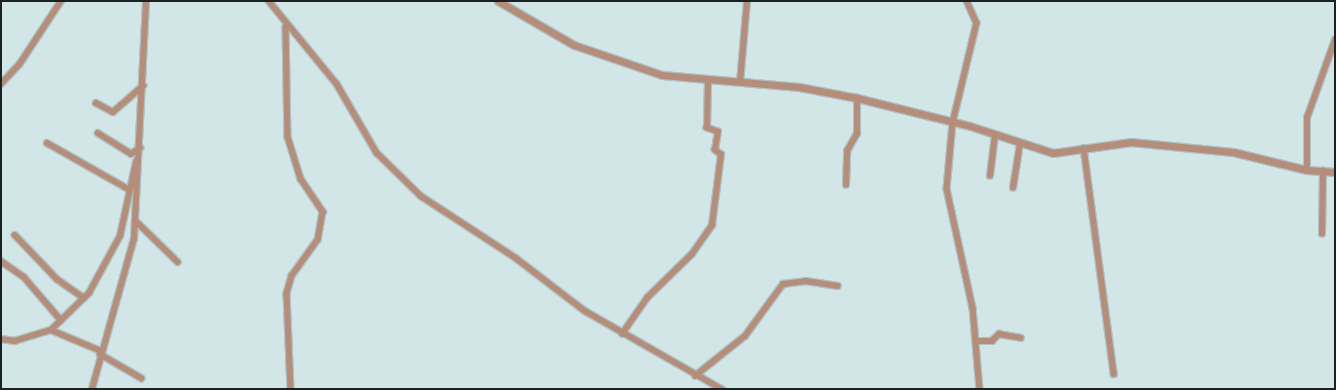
<!DOCTYPE html>
<style>
body{margin:0}
#map{position:relative;width:1336px;height:390px;overflow:hidden;background:#d2e5e7;font-family:Literata,serif}
div>[style]{position:absolute}
.roads{filter:drop-shadow(1px 0 #b1c2c4) drop-shadow(-1px 0 #b1c2c4) drop-shadow(0 1px #b1c2c4) drop-shadow(0 -1px #b1c2c4)}
.minor>*{height:5.5px;margin:-2.75px;padding:0 2.75px;transform-origin:2.75px;border-radius:2.75px;background:#b58e7b}
.tertiary>*{height:7px;margin:-3.5px;padding:0 3.5px;transform-origin:3.5px;border-radius:3.5px;background:#b58e7b}
span{translate:-50% -50%;white-space:nowrap;text-align:center;line-height:1.15;-webkit-text-stroke:4.5px #d2e5e7;paint-order:stroke}
.frame{position:absolute;inset:0;border:2px solid #1a2122;pointer-events:none}
</style>
<div id="map">
<div class="roads">
<div class="minor">
<div style="left:269px;top:1px;width:107px;rotate:50.7deg"></div>
<div style="left:337px;top:84px;width:80px;rotate:59.9deg"></div>
<div style="left:377px;top:153px;width:62px;rotate:44.3deg"></div>
<div style="left:421px;top:196px;width:113px;rotate:33.1deg"></div>
<div style="left:516px;top:258px;width:87px;rotate:37.5deg"></div>
<div style="left:585px;top:311px;width:158px;rotate:29.7deg"></div>
<div style="left:967px;top:1px;width:24px;rotate:66deg"></div>
<div style="left:977px;top:23px;width:103px;rotate:103.5deg"></div>
<div style="left:953px;top:123px;width:66px;rotate:95.2deg"></div>
<div style="left:947px;top:189px;width:122px;rotate:77.7deg"></div>
<div style="left:973px;top:308px;width:81px;rotate:85.1deg"></div>
<div style="left:286px;top:27px;width:110px;rotate:89deg"></div>
<div style="left:288px;top:137px;width:44px;rotate:72.8deg"></div>
<div style="left:301px;top:179px;width:40px;rotate:56deg"></div>
<div style="left:323px;top:212px;width:28px;rotate:100deg"></div>
<div style="left:318px;top:240px;width:44px;rotate:125.8deg"></div>
<div style="left:292px;top:276px;width:19px;rotate:106deg"></div>
<div style="left:287px;top:294px;width:95px;rotate:87.6deg"></div>
<div style="left:740px;top:83px;width:82px;rotate:-85.1deg"></div>
<div style="left:1px;top:84px;width:26px;rotate:-47deg"></div>
<div style="left:19px;top:65px;width:77px;rotate:-56.7deg"></div>
<div style="left:96px;top:103px;width:19px;rotate:28deg"></div>
<div style="left:113px;top:112px;width:40px;rotate:-41deg"></div>
<div style="left:98px;top:133px;width:39px;rotate:32deg"></div>
<div style="left:131px;top:154px;width:11px;rotate:-34deg"></div>
<div style="left:47px;top:143px;width:95px;rotate:29.5deg"></div>
<div style="left:1084px;top:148px;width:228px;rotate:82.4deg"></div>
<div style="left:1307px;top:170px;width:52px;rotate:-90deg"></div>
<div style="left:1307px;top:118px;width:83px;rotate:-70.3deg"></div>
<div style="left:990px;top:176px;width:41px;rotate:-83deg"></div>
<div style="left:846px;top:185px;width:34px;rotate:-88deg"></div>
<div style="left:847px;top:151px;width:20px;rotate:-60deg"></div>
<div style="left:857px;top:134px;width:36px;rotate:-90deg"></div>
<div style="left:1013px;top:188px;width:45px;rotate:-81deg"></div>
<div style="left:137px;top:222px;width:57px;rotate:44.3deg"></div>
<div style="left:1322px;top:234px;width:63px;rotate:-89.1deg"></div>
<div style="left:15px;top:235px;width:61px;rotate:46.3deg"></div>
<div style="left:57px;top:279px;width:33px;rotate:35deg"></div>
<div style="left:1px;top:261px;width:28px;rotate:35deg"></div>
<div style="left:24px;top:277px;width:57px;rotate:49.3deg"></div>
<div style="left:51px;top:330px;width:54px;rotate:22.8deg"></div>
<div style="left:622px;top:334px;width:44px;rotate:-55.2deg"></div>
<div style="left:647px;top:298px;width:63px;rotate:-44.4deg"></div>
<div style="left:692px;top:254px;width:35px;rotate:-55deg"></div>
<div style="left:712px;top:225px;width:71px;rotate:-82.7deg"></div>
<div style="left:721px;top:155px;width:8px;rotate:-140deg"></div>
<div style="left:715px;top:150px;width:18px;rotate:-81deg"></div>
<div style="left:718px;top:132px;width:12px;rotate:-160deg"></div>
<div style="left:707px;top:128px;width:48px;rotate:-88.8deg"></div>
<div style="left:1px;top:339px;width:14px;rotate:8deg"></div>
<div style="left:15px;top:341px;width:38px;rotate:-17deg"></div>
<div style="left:51px;top:330px;width:53px;rotate:-44.2deg"></div>
<div style="left:89px;top:293px;width:65px;rotate:-61.5deg"></div>
<div style="left:120px;top:236px;width:76px;rotate:-77.8deg"></div>
<div style="left:978px;top:341px;width:14px"></div>
<div style="left:992px;top:341px;width:10px;rotate:-45deg"></div>
<div style="left:999px;top:334px;width:22px;rotate:10deg"></div>
<div style="left:100px;top:354px;width:48px;rotate:30.3deg"></div>
<div style="left:695px;top:376px;width:64px;rotate:-38.7deg"></div>
<div style="left:745px;top:336px;width:64px;rotate:-53.8deg"></div>
<div style="left:783px;top:284px;width:23px;rotate:-7deg"></div>
<div style="left:806px;top:281px;width:32px;rotate:9deg"></div>
<div style="left:92px;top:389px;width:156px;rotate:-74.4deg"></div>
<div style="left:134px;top:239px;width:238px;rotate:-87.1deg"></div>
</div>
<div class="tertiary">
<div style="left:498px;top:1px;width:88px;rotate:30.1deg"></div>
<div style="left:574px;top:45px;width:93px;rotate:18.8deg"></div>
<div style="left:662px;top:75px;width:138px;rotate:5deg"></div>
<div style="left:799px;top:87px;width:59px;rotate:10.7deg"></div>
<div style="left:857px;top:98px;width:116px;rotate:13.9deg"></div>
<div style="left:970px;top:126px;width:87px;rotate:18deg"></div>
<div style="left:1053px;top:153px;width:79px;rotate:-8deg"></div>
<div style="left:1131px;top:142px;width:102px;rotate:5.6deg"></div>
<div style="left:1233px;top:152px;width:76px;rotate:13.7deg"></div>
<div style="left:1307px;top:170px;width:28px;rotate:4deg"></div>
</div>
</div>
<div class="frame"></div>
</div>
